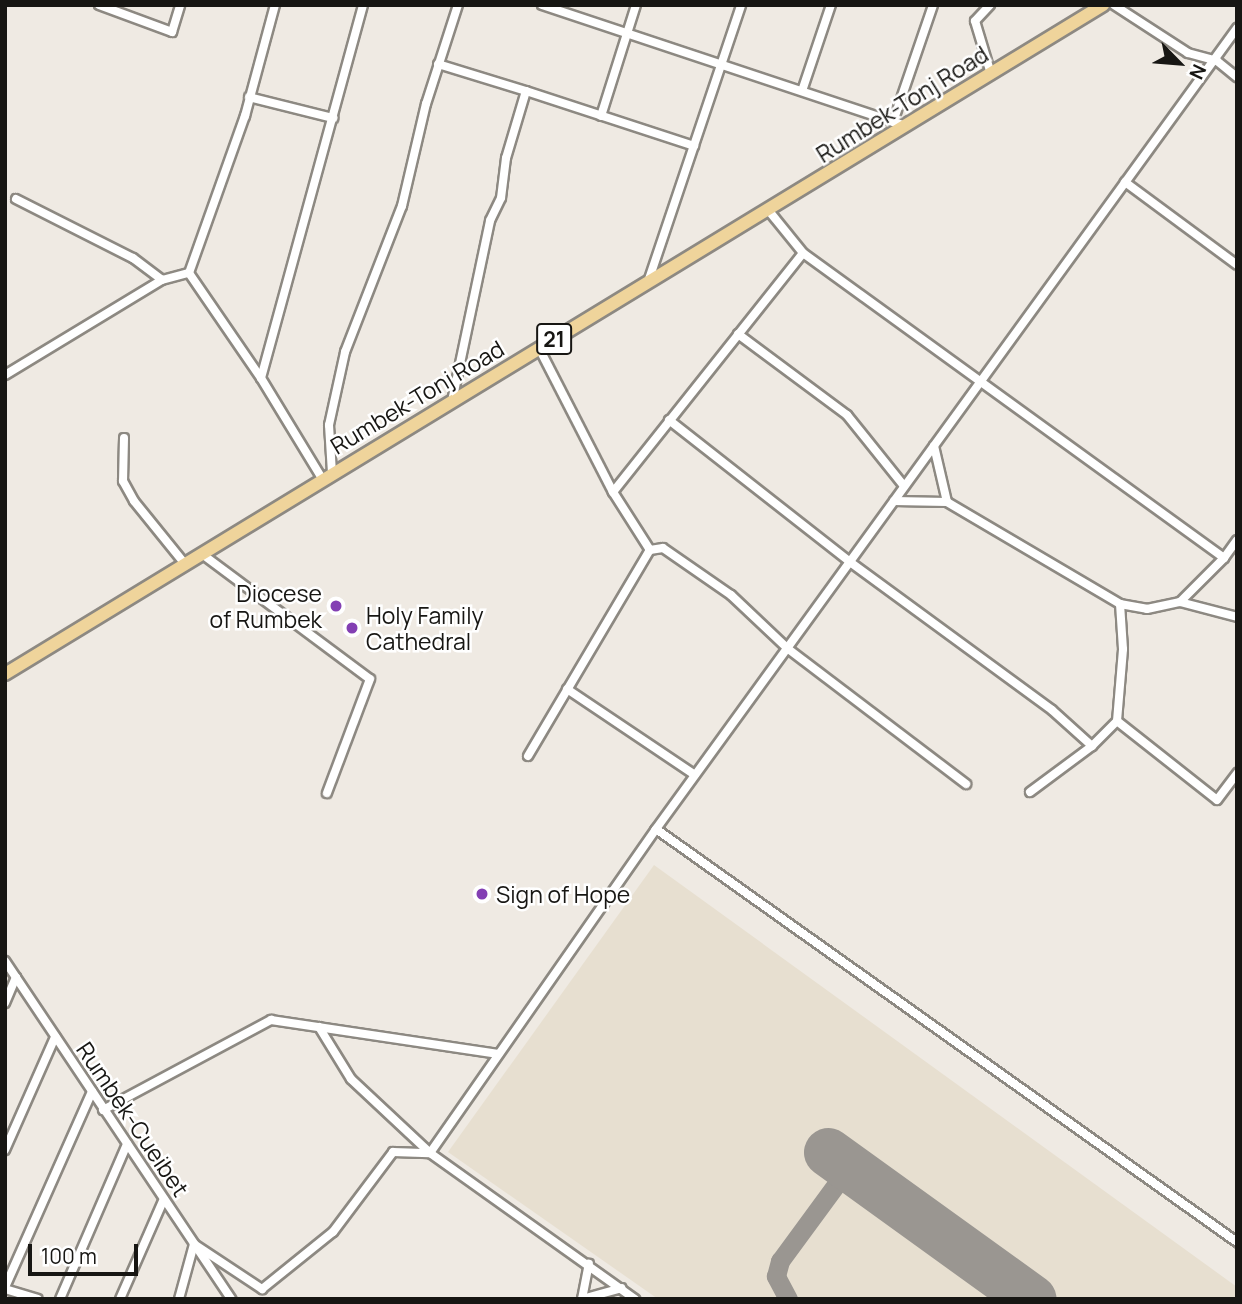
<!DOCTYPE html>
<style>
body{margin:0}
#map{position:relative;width:1242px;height:1304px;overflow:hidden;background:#efeae3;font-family:Manrope,sans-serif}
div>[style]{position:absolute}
.built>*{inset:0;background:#e7dfd0}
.taxiway>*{height:19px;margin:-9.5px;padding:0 9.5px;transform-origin:9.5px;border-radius:9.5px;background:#9a9691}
.runway>*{height:49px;margin:-24.5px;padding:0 24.5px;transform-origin:24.5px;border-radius:24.5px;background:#9a9691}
.roads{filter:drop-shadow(2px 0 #8d8982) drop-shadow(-2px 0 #8d8982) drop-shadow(0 2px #8d8982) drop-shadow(0 -2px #8d8982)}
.street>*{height:8px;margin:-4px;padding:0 4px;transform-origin:4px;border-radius:4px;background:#fff}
.primary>*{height:12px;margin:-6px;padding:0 6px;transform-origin:6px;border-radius:6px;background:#efd49b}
.dots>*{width:19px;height:19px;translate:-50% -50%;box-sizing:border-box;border:4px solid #fff;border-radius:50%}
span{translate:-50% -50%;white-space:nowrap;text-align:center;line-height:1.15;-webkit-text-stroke:5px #fff;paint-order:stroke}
.shield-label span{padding:2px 5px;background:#fff;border:2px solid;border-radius:5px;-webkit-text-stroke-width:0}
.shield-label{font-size:21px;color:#171613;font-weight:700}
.street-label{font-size:23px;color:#171613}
.poi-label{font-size:23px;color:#171613}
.right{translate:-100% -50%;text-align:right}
.left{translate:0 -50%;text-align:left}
.frame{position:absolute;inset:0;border:7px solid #171613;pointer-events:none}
.north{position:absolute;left:1144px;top:28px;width:70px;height:70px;-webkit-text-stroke:5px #fff;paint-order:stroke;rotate:115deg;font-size:19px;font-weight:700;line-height:28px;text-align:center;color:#171613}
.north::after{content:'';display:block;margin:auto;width:24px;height:32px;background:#171613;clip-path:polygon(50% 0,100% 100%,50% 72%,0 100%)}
.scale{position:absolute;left:28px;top:1244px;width:110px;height:32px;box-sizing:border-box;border:4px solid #171613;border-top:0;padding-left:9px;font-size:21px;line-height:24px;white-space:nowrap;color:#171613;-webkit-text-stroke:5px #fff;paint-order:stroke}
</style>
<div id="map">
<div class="built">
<div style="clip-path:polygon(654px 865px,1237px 1287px,1237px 1299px,658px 1299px,448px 1152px)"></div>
</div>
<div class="taxiway">
<div style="left:788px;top:1299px;width:26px;rotate:-118deg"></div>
<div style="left:776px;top:1276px;width:16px;rotate:-75deg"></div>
<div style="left:780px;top:1261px;width:117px;rotate:-53.7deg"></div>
</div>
<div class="runway">
<div style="left:828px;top:1152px;width:251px;rotate:35.8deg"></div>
</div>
<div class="roads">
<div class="street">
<div style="left:99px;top:5px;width:78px;rotate:20.3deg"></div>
<div style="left:172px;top:32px;width:28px;rotate:-73deg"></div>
<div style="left:542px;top:5px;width:383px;rotate:18.4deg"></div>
<div style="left:990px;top:5px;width:22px;rotate:133deg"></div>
<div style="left:975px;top:21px;width:55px;rotate:73.2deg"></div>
<div style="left:1114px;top:5px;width:88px;rotate:33deg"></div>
<div style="left:1188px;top:53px;width:30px;rotate:15deg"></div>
<div style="left:1217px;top:61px;width:26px;rotate:39deg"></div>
<div style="left:438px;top:64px;width:92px;rotate:17.1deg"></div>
<div style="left:526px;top:91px;width:70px;rotate:106.6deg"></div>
<div style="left:506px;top:158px;width:40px;rotate:97.1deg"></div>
<div style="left:501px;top:198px;width:25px;rotate:116deg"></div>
<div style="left:490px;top:221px;width:185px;rotate:101.9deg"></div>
<div style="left:526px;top:91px;width:177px;rotate:18.1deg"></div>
<div style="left:802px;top:91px;width:91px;rotate:-71.4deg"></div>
<div style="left:249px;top:97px;width:87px;rotate:14deg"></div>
<div style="left:601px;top:116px;width:116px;rotate:-72.5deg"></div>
<div style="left:893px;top:122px;width:124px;rotate:-71.1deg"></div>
<div style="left:1125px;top:182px;width:139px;rotate:36.5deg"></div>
<div style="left:16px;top:199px;width:131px;rotate:26.8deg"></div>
<div style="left:133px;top:258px;width:36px;rotate:37deg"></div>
<div style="left:769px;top:211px;width:54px;rotate:51deg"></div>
<div style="left:803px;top:253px;width:520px;rotate:35.92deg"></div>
<div style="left:1224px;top:558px;width:22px;rotate:-54deg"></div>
<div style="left:189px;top:273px;width:127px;rotate:55.6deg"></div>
<div style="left:648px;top:282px;width:292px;rotate:-71.4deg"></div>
<div style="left:738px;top:334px;width:136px;rotate:36.6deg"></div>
<div style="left:847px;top:415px;width:91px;rotate:51.2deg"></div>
<div style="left:5px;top:375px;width:184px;rotate:-31.2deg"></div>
<div style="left:162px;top:280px;width:28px;rotate:-15deg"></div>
<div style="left:189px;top:273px;width:167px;rotate:-70.4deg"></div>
<div style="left:245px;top:116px;width:115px;rotate:-74.9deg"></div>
<div style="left:669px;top:420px;width:230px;rotate:38.1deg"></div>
<div style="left:850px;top:562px;width:250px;rotate:36.2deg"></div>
<div style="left:1052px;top:710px;width:54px;rotate:42deg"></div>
<div style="left:124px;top:438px;width:43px;rotate:91.3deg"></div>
<div style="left:123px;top:481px;width:23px;rotate:61deg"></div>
<div style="left:134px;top:501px;width:81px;rotate:51deg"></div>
<div style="left:934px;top:446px;width:57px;rotate:76.9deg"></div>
<div style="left:947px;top:502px;width:201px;rotate:30.5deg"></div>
<div style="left:332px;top:473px;width:48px;rotate:-93.6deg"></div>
<div style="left:329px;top:425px;width:75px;rotate:-77.6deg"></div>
<div style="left:345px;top:352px;width:157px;rotate:-68.7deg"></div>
<div style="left:402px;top:206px;width:105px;rotate:-76.8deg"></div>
<div style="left:426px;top:104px;width:104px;rotate:-72.1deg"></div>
<div style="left:323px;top:480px;width:119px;rotate:-121.3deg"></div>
<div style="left:261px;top:378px;width:387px;rotate:-74.7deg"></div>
<div style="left:613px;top:492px;width:305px;rotate:-51.5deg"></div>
<div style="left:894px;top:501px;width:53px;rotate:1.1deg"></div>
<div style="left:650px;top:550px;width:13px;rotate:-9deg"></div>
<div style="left:663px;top:548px;width:83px;rotate:34.7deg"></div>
<div style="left:731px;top:595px;width:77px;rotate:43.4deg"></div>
<div style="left:787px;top:648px;width:225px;rotate:37.2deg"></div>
<div style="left:202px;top:554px;width:209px;rotate:36.7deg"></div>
<div style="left:370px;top:679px;width:122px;rotate:110.7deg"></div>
<div style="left:1180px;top:602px;width:59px;rotate:14.7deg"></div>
<div style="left:567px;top:689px;width:154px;rotate:33.9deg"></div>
<div style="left:1117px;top:721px;width:72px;rotate:-85.2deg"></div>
<div style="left:1123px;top:649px;width:45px;rotate:-93.8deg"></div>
<div style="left:1120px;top:604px;width:27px;rotate:10deg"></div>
<div style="left:1147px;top:609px;width:34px;rotate:-12deg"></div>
<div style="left:1180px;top:602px;width:62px;rotate:-45deg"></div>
<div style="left:528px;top:756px;width:239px;rotate:-59.4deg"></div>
<div style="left:650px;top:550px;width:69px;rotate:-122.5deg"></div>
<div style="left:613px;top:492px;width:162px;rotate:-117.2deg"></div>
<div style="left:1030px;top:792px;width:77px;rotate:-36.6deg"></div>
<div style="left:1092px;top:746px;width:35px;rotate:-45deg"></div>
<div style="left:1117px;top:721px;width:127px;rotate:38.3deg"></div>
<div style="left:1217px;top:800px;width:34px;rotate:-53deg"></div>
<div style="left:656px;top:829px;width:713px;rotate:35.41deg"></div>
<div style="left:5px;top:961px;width:407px;rotate:56.2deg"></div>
<div style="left:5px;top:1003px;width:28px;rotate:-67deg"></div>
<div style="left:319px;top:1027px;width:61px;rotate:58.4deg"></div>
<div style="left:351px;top:1079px;width:108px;rotate:43.1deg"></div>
<div style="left:430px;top:1153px;width:252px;rotate:35.5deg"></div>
<div style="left:103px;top:1110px;width:191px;rotate:-28.2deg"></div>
<div style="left:271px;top:1020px;width:230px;rotate:8.5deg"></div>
<div style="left:5px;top:1150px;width:124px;rotate:-66.1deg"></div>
<div style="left:430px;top:1153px;width:395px;rotate:-55.1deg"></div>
<div style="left:656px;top:829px;width:990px;rotate:-54.04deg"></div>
<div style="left:5px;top:1287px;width:214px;rotate:-66deg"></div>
<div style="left:5px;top:1289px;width:34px;rotate:17deg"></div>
<div style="left:60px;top:1299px;width:169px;rotate:-66.6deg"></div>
<div style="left:120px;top:1299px;width:109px;rotate:-66.3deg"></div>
<div style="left:179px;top:1299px;width:57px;rotate:-74.7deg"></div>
<div style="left:194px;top:1244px;width:82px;rotate:33.5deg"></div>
<div style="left:262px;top:1289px;width:91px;rotate:-38.8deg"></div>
<div style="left:333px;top:1232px;width:100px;rotate:-53.1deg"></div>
<div style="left:393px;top:1152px;width:37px;rotate:2deg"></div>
<div style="left:582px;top:1299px;width:41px;rotate:-15.4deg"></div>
<div style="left:582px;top:1299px;width:36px;rotate:-79deg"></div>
</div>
<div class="primary">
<div style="left:5px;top:674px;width:1286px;rotate:-31.35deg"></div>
</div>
</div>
<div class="dots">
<div style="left:336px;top:606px;background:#833fb3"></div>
<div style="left:352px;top:628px;background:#833fb3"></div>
<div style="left:482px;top:894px;background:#833fb3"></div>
</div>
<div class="shield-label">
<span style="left:554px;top:339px">21</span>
</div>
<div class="street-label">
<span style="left:902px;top:104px;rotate:-32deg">Rumbek-Tonj Road</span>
<span style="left:417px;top:397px;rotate:-31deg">Rumbek-Tonj Road</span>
<span style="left:133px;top:1119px;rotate:56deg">Rumbek-Cueibet</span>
</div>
<div class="poi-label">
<span class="right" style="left:322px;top:606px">Diocese<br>of Rumbek</span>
<span class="left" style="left:366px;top:628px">Holy Family<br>Cathedral</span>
<span class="left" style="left:496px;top:894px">Sign of Hope</span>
</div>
<div class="frame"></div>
<div class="north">N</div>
<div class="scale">100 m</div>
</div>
